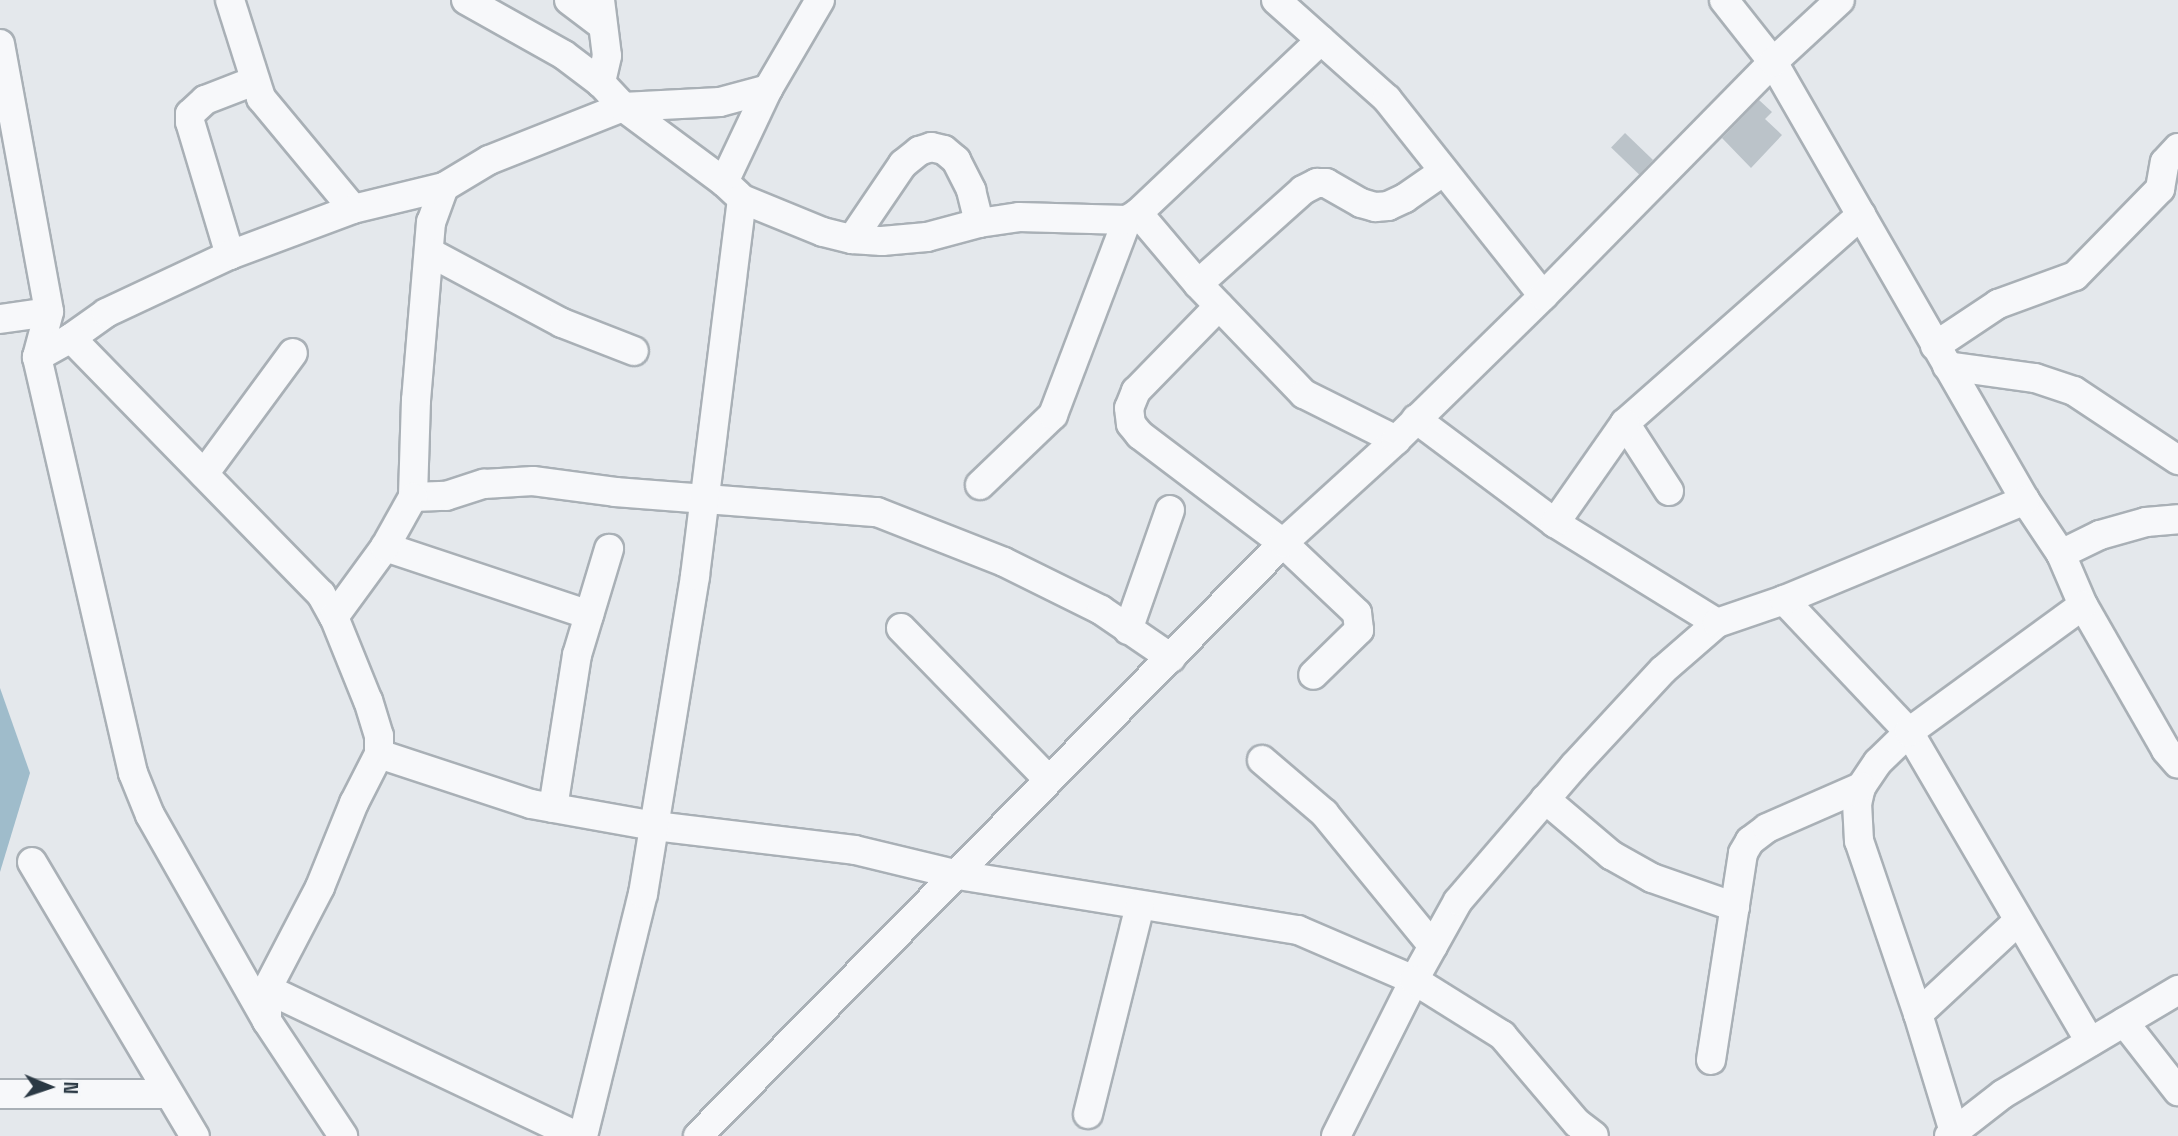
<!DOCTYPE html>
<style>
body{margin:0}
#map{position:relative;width:2178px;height:1136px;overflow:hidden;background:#e4e8ec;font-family:"Space Grotesk",sans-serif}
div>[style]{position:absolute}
.water>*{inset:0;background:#9fbccb}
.building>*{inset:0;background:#bbc3c9;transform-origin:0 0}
.roads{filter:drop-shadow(2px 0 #a9b0b6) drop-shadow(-2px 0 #a9b0b6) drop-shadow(0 2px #a9b0b6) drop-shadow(0 -2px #a9b0b6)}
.minor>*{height:28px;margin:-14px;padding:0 14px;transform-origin:14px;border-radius:14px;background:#f7f8fa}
span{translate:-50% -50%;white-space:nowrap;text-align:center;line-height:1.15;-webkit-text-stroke:5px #f4f7f9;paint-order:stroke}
.north{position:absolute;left:14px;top:1052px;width:70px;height:70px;-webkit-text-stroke:5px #f4f7f9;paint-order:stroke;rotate:92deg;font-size:19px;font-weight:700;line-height:28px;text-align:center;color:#2b3944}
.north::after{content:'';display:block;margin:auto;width:24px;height:32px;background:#2b3944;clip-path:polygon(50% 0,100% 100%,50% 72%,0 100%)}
</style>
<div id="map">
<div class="water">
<div style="clip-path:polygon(0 688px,30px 773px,0 872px)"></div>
</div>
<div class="building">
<div style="clip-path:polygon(1759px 100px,1772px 112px,1765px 119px,1782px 135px,1751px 168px,1722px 138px)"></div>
<div style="left:1625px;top:133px;width:39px;height:20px;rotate:44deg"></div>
</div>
<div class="roads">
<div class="minor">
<div style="left:230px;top:0;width:103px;rotate:72.4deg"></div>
<div style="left:261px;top:98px;width:144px;rotate:50.3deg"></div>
<div style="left:466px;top:0;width:112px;rotate:29.3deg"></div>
<div style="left:564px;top:55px;width:46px;rotate:37.1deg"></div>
<div style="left:601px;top:83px;width:33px;rotate:47deg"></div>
<div style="left:623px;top:107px;width:144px;rotate:158.4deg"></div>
<div style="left:489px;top:160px;width:52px;rotate:149deg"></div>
<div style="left:444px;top:187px;width:37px;rotate:110deg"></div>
<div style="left:431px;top:222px;width:179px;rotate:94.8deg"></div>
<div style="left:416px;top:400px;width:97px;rotate:91.8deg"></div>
<div style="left:413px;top:497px;width:33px;rotate:-2deg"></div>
<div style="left:446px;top:496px;width:40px;rotate:-18deg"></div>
<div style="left:484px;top:484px;width:49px;rotate:-3.5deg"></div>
<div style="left:533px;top:481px;width:83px;rotate:7.6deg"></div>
<div style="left:615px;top:492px;width:263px;rotate:4.4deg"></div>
<div style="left:877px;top:512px;width:136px;rotate:21.5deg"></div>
<div style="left:1004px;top:562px;width:108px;rotate:26.3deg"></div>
<div style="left:1101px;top:610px;width:85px;rotate:34.4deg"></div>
<div style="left:569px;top:0;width:41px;rotate:37.1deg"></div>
<div style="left:600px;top:0;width:56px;rotate:82.9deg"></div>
<div style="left:607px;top:56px;width:28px;rotate:103deg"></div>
<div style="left:1276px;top:0;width:149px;rotate:41.7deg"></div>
<div style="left:1387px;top:99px;width:251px;rotate:51.6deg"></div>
<div style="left:1724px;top:0;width:79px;rotate:51.7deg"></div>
<div style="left:1773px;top:62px;width:505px;rotate:60.09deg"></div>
<div style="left:2025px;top:500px;width:65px;rotate:56.3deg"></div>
<div style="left:2061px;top:554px;width:56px;rotate:66.7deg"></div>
<div style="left:2083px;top:605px;width:167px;rotate:60.2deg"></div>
<div style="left:2166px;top:750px;width:18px;rotate:49deg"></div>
<div style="left:1321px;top:40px;width:252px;rotate:136.6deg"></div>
<div style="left:1138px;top:213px;width:93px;rotate:49.8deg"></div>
<div style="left:1198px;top:284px;width:153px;rotate:46.1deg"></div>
<div style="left:1304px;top:394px;width:103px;rotate:26.6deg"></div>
<div style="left:0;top:44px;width:272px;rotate:79.6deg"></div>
<div style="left:49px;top:312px;width:47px;rotate:104.9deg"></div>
<div style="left:37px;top:357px;width:427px;rotate:77deg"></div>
<div style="left:133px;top:773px;width:45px;rotate:68deg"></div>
<div style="left:150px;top:815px;width:237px;rotate:60.4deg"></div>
<div style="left:267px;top:1021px;width:138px;rotate:56.5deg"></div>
<div style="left:724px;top:182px;width:126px;rotate:-143.4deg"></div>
<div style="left:623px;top:107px;width:97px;rotate:-3deg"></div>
<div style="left:720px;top:102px;width:50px;rotate:-15.2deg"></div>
<div style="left:738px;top:195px;width:19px;rotate:-137deg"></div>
<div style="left:724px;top:182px;width:103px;rotate:-64.7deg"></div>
<div style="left:768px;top:89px;width:103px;rotate:-59.7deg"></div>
<div style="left:852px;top:239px;width:91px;rotate:-55.8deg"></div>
<div style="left:903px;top:164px;width:21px;rotate:-39deg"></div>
<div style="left:919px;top:151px;width:13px;rotate:-18deg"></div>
<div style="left:931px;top:147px;width:13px;rotate:13deg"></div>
<div style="left:944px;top:150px;width:16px;rotate:40deg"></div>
<div style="left:956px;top:160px;width:34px;rotate:63deg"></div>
<div style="left:971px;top:190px;width:34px;rotate:76deg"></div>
<div style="left:429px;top:252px;width:151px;rotate:28.1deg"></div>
<div style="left:562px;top:323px;width:77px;rotate:21.3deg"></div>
<div style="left:230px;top:255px;width:139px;rotate:-106.7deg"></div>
<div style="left:190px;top:122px;width:8px;rotate:-90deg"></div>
<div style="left:190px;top:114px;width:21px;rotate:-43deg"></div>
<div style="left:205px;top:100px;width:53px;rotate:-21.2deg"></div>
<div style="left:1198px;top:284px;width:141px;rotate:-41.8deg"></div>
<div style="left:1303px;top:190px;width:16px;rotate:-27deg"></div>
<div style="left:1317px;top:183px;width:9px"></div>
<div style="left:1326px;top:183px;width:40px;rotate:29.7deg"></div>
<div style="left:1361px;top:203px;width:15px;rotate:16deg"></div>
<div style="left:1375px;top:207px;width:13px;rotate:-4deg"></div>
<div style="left:1388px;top:206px;width:19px;rotate:-25deg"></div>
<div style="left:1405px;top:198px;width:47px;rotate:-34.7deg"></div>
<div style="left:1219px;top:306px;width:119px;rotate:134.3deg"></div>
<div style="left:1136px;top:391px;width:18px;rotate:112deg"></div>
<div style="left:1129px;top:408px;width:16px;rotate:83deg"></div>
<div style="left:1131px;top:424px;width:14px;rotate:51deg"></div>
<div style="left:1140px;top:435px;width:179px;rotate:37.1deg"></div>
<div style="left:1283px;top:543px;width:102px;rotate:43.4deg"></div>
<div style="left:1357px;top:613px;width:17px;rotate:83deg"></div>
<div style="left:1359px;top:630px;width:64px;rotate:135.6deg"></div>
<div style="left:0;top:319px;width:49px;rotate:-8.1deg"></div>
<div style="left:71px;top:338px;width:43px;rotate:-35.5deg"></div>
<div style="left:106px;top:313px;width:137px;rotate:-25.1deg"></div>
<div style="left:230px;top:255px;width:131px;rotate:-20.5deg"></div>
<div style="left:353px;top:209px;width:94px;rotate:-13.6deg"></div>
<div style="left:1935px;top:346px;width:76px;rotate:-33.7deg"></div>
<div style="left:1998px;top:304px;width:82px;rotate:-20deg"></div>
<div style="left:2075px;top:276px;width:122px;rotate:-45.7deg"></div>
<div style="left:2160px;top:189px;width:27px;rotate:-80deg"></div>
<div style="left:2165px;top:162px;width:19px;rotate:-47deg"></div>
<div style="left:37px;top:357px;width:39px;rotate:-29deg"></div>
<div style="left:71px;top:338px;width:358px;rotate:45.7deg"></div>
<div style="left:321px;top:594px;width:26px;rotate:61deg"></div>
<div style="left:1947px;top:366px;width:89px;rotate:7.8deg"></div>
<div style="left:2035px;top:378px;width:41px;rotate:18.4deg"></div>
<div style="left:2074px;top:391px;width:125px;rotate:33.6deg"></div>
<div style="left:1416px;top:419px;width:174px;rotate:36.8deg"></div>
<div style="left:1555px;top:523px;width:190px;rotate:31.7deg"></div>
<div style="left:204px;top:474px;width:150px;rotate:-53.7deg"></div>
<div style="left:980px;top:485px;width:101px;rotate:-43.8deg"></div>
<div style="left:1053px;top:415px;width:209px;rotate:-69.2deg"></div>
<div style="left:1669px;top:491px;width:81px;rotate:-122.9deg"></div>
<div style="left:1625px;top:423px;width:315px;rotate:-41.4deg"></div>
<div style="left:1555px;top:523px;width:122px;rotate:-55deg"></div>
<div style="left:385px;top:547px;width:215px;rotate:18.4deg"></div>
<div style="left:2061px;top:554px;width:43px;rotate:-26deg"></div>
<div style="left:2100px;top:535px;width:48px;rotate:-15.8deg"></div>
<div style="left:2146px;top:522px;width:32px;rotate:-5deg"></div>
<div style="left:1784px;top:600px;width:182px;rotate:46.6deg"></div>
<div style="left:1909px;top:732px;width:359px;rotate:59.7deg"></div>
<div style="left:901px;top:628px;width:212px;rotate:45.8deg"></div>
<div style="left:1128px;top:630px;width:127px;rotate:-70.7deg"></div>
<div style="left:379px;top:754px;width:160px;rotate:18.2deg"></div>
<div style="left:531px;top:804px;width:126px;rotate:10.1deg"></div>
<div style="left:655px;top:826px;width:201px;rotate:6.8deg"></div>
<div style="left:855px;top:850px;width:106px;rotate:13.6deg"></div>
<div style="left:958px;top:875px;width:344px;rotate:9.2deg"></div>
<div style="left:1298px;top:930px;width:126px;rotate:23.3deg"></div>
<div style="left:1414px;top:980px;width:90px;rotate:-60.9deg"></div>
<div style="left:1458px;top:901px;width:178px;rotate:-49.3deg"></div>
<div style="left:1574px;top:766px;width:131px;rotate:-47.2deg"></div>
<div style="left:1663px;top:670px;width:72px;rotate:-41deg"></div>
<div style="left:1717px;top:623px;width:71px;rotate:-18.9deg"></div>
<div style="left:1784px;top:600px;width:261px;rotate:-22.5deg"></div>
<div style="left:1262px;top:760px;width:82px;rotate:40.5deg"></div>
<div style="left:1324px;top:813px;width:172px;rotate:50.7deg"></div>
<div style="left:1545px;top:799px;width:87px;rotate:40.3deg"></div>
<div style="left:1611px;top:855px;width:47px;rotate:29.3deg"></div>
<div style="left:1652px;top:878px;width:88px;rotate:19.3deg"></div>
<div style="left:553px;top:808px;width:155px;rotate:-81.1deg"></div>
<div style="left:577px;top:655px;width:111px;rotate:-73.2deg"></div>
<div style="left:32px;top:862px;width:319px;rotate:59.3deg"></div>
<div style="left:2017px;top:922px;width:135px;rotate:137.1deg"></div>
<div style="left:1918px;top:1014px;width:183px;rotate:-108.8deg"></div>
<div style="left:1859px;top:841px;width:37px;rotate:-93deg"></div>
<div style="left:1857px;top:804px;width:17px;rotate:-77deg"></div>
<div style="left:1861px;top:787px;width:30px;rotate:-56deg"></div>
<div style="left:1878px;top:762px;width:43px;rotate:-44.1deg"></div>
<div style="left:1909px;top:732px;width:215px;rotate:-36.1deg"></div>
<div style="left:267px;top:989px;width:342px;rotate:25.4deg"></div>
<div style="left:1918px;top:1014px;width:123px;rotate:73deg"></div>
<div style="left:267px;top:1021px;width:32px;rotate:-90deg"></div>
<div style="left:267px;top:989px;width:115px;rotate:-62.5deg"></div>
<div style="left:320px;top:887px;width:91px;rotate:-68deg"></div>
<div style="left:354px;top:803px;width:55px;rotate:-63deg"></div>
<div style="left:379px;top:754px;width:18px;rotate:-90deg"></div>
<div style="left:379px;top:736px;width:37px;rotate:-107deg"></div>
<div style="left:368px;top:701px;width:91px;rotate:-112deg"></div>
<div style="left:334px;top:617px;width:87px;rotate:-53.9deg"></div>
<div style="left:385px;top:547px;width:57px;rotate:-60.8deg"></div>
<div style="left:2124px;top:1022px;width:88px;rotate:52deg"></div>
<div style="left:1711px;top:1060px;width:209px;rotate:-81.2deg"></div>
<div style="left:1743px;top:853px;width:14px;rotate:-60deg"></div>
<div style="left:1750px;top:841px;width:21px;rotate:-37deg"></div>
<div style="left:1767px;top:828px;width:103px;rotate:-23.6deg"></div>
<div style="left:0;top:1094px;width:167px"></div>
<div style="left:1088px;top:1114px;width:214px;rotate:-76deg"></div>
<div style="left:583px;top:1136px;width:249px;rotate:-76.1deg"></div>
<div style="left:643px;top:894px;width:322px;rotate:-80.7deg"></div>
<div style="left:695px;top:576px;width:380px;rotate:-82.9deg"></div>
<div style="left:742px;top:199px;width:87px;rotate:22.2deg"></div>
<div style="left:823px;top:232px;width:30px;rotate:14deg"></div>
<div style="left:852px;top:239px;width:30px;rotate:4deg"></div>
<div style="left:882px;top:241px;width:45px;rotate:-5.1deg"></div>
<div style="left:927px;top:237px;width:54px;rotate:-15.1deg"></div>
<div style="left:979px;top:223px;width:40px;rotate:-8.5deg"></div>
<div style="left:1019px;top:217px;width:108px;rotate:1.6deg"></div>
<div style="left:1127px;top:220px;width:13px;rotate:-32deg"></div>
<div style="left:698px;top:1136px;width:833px;rotate:-45.39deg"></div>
<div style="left:1283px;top:543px;width:153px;rotate:-42.3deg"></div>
<div style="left:1396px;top:440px;width:206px;rotate:-44.4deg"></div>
<div style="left:1543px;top:296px;width:328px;rotate:-45.5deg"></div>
<div style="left:1773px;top:62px;width:91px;rotate:-42.8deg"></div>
<div style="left:1336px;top:1136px;width:174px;rotate:-63.4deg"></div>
<div style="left:1414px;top:980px;width:104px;rotate:32deg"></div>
<div style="left:1502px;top:1035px;width:116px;rotate:49.6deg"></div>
<div style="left:1577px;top:1123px;width:21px;rotate:37deg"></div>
<div style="left:1949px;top:1136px;width:68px;rotate:-37.9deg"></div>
<div style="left:2003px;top:1094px;width:204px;rotate:-30.7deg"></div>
</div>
</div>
<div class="north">N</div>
</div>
